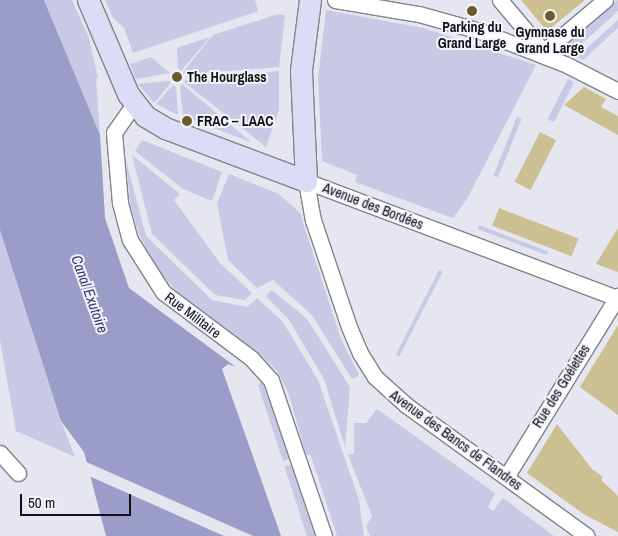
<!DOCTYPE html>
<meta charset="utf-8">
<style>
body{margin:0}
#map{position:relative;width:618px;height:536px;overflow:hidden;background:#e5e6f0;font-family:"Archivo Narrow",sans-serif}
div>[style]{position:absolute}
.green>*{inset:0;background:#c8cae5;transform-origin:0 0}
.water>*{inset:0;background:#9b9cc8}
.pier>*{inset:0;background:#e5e6f0}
.building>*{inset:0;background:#ccbf91;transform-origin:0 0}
.roads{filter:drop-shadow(1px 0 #82828b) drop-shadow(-1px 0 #82828b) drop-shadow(0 1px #82828b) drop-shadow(0 -1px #82828b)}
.street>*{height:15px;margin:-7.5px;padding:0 7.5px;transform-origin:7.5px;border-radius:7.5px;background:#fff}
.secondary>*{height:21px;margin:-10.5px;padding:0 10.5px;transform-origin:10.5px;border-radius:10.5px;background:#dddcf6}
.dots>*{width:14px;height:14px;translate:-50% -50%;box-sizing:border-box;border:2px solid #f3f3fe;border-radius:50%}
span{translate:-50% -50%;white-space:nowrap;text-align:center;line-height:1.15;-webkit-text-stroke:4px #f3f3fe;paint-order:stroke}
.poi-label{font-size:14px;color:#111114;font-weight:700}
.left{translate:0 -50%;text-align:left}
.street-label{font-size:14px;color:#111114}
.water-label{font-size:15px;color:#39376e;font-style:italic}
.scale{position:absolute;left:20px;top:494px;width:111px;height:22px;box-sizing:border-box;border:2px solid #111114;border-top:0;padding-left:6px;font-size:15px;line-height:18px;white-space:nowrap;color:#111114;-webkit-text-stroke:4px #f3f3fe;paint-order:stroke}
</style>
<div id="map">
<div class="green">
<div style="clip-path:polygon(44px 0,72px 0,89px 38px,98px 78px,96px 79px,100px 135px)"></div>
<div style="clip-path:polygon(105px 0,255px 0,258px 11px,133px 53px,124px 28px,113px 18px)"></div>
<div style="clip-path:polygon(618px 0,618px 11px,570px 54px,561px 45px)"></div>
<div style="clip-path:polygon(326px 10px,424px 28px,536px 65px,467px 199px,453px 218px,355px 182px,357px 175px,322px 161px,318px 78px)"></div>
<div style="clip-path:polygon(278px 14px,285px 15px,279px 67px,186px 74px,183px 72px,213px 35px)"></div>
<div style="clip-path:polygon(618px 20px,618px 28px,583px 60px,577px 57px)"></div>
<div style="clip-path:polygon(210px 37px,181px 71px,178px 68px,177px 48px)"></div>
<div style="clip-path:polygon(151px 57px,170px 73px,136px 79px,130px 64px)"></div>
<div style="clip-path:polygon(279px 71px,279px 110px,266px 147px,184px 82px,186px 80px)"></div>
<div style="left:568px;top:79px;width:7px;height:45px;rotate:27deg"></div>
<div style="clip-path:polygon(169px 81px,171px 83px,154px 103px,138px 84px)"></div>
<div style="clip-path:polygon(182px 84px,251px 142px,183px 117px,180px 87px)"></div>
<div style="clip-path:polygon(173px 85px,176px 87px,178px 115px,156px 104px)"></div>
<div style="left:517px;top:117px;width:5px;height:63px;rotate:22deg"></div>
<div style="clip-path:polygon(142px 140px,222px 172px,212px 201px,183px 189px,135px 151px)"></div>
<div style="clip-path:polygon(132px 155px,180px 194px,174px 200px,220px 263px,252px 293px,245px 300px,215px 295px,152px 234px)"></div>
<div style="clip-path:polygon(125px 157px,146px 236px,212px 300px,247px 307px,257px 298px,283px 322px,318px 380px,359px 500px,364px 536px,337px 536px,311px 456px,306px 454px,288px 392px,277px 371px,261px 355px,183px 298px,160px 273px,139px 235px,131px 208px)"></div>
<div style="clip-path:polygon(229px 174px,279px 194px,300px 213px,341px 339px,359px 375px,355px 378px,352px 379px,312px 315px,273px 280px,257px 288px,228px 260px,217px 203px)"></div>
<div style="left:479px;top:225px;width:74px;height:4px;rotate:21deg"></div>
<div style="clip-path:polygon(0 230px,61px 421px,75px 457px,16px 431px,0 340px)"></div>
<div style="left:439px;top:270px;width:4px;height:95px;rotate:27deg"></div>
<div style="clip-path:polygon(272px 290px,307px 319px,350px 387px,345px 447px,324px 379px,289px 320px,266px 296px)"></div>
<div style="clip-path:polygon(262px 381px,291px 459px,283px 461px,258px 385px)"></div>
<div style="clip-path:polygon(377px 409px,495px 493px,488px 507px,493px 511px,503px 498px,554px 536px,370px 536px,366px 527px,372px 516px,348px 455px,354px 453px,354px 423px,366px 423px)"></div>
<div style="left:292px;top:464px;width:76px;height:8px;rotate:72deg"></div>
</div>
<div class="water">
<div style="clip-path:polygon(0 0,44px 0,100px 135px,105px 218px,129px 288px,236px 367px,228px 364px,222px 369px,281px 536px,106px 536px,84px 452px,61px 421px,0 230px)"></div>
</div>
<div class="pier">
<div style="clip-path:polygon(84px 461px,253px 536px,224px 536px,89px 476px)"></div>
</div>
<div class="building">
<div style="clip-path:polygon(521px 0,585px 0,547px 31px)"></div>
<div style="clip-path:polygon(584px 87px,606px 99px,601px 107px,618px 116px,618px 135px,564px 105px)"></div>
<div style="left:540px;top:132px;width:18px;height:56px;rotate:27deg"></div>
<div style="left:499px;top:208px;width:85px;height:19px;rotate:21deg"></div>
<div style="clip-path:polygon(618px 228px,618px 272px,596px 264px)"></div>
<div style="clip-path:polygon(618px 325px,618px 415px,580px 387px)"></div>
<div style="clip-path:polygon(557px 424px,592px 469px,603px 477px,601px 480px,618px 496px,618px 532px,585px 515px,527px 473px)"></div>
</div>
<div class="roads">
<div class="street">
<div style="left:335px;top:0;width:85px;rotate:9.5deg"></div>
<div style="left:419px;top:14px;width:63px;rotate:15.6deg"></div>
<div style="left:480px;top:31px;width:93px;rotate:21.3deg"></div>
<div style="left:567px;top:65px;width:57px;rotate:27deg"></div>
<div style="left:500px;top:0;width:67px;rotate:49.9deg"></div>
<div style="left:541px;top:54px;width:84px;rotate:-40.2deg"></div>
<div style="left:134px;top:104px;width:35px;rotate:125deg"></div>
<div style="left:114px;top:133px;width:70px;rotate:85.1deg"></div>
<div style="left:120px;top:203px;width:38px;rotate:75deg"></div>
<div style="left:130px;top:240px;width:62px;rotate:57.6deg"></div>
<div style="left:163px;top:292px;width:110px;rotate:36.9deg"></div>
<div style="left:251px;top:358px;width:30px;rotate:48deg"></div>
<div style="left:271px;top:380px;width:165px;rotate:71.2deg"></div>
<div style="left:306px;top:181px;width:40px;rotate:80deg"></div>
<div style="left:313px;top:220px;width:113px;rotate:71.4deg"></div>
<div style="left:349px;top:327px;width:28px;rotate:67deg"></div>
<div style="left:360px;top:353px;width:28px;rotate:58deg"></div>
<div style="left:375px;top:377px;width:42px;rotate:42.1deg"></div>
<div style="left:406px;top:405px;width:223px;rotate:35.9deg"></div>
<div style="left:306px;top:181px;width:333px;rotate:20.6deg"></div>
<div style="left:0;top:453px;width:27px;rotate:48deg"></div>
<div style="left:506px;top:477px;width:213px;rotate:-58.3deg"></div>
</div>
<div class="secondary">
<div style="left:88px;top:0;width:102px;rotate:66.9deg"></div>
<div style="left:128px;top:94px;width:28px;rotate:52deg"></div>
<div style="left:145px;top:116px;width:23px;rotate:31deg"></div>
<div style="left:165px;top:128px;width:151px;rotate:20.6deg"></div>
<div style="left:306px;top:181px;width:111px;rotate:-92.6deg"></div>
<div style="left:301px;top:70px;width:71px;rotate:-82.7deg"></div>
</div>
</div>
<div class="dots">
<div style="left:472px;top:11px;background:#695c29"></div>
<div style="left:550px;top:16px;background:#695c29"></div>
<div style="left:177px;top:77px;background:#695c29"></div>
<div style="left:187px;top:121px;background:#695c29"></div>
</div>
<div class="poi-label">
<span style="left:472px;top:35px">Parking du<br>Grand Large</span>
<span style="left:550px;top:40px">Gymnase du<br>Grand Large</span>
<span class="left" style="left:187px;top:77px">The Hourglass</span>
<span class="left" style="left:197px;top:121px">FRAC – LAAC</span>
</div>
<div class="street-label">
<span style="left:373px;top:206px;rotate:21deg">Avenue des Bordées</span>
<span style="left:193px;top:315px;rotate:37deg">Rue Militaire</span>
<span style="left:561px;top:386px;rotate:-58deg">Rue des Goélettes</span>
<span style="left:456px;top:440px;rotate:36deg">Avenue des Bancs de Flandres</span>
</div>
<div class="water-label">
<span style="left:90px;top:294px;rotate:70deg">Canal Exutoire</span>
</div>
<div class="scale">50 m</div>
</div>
